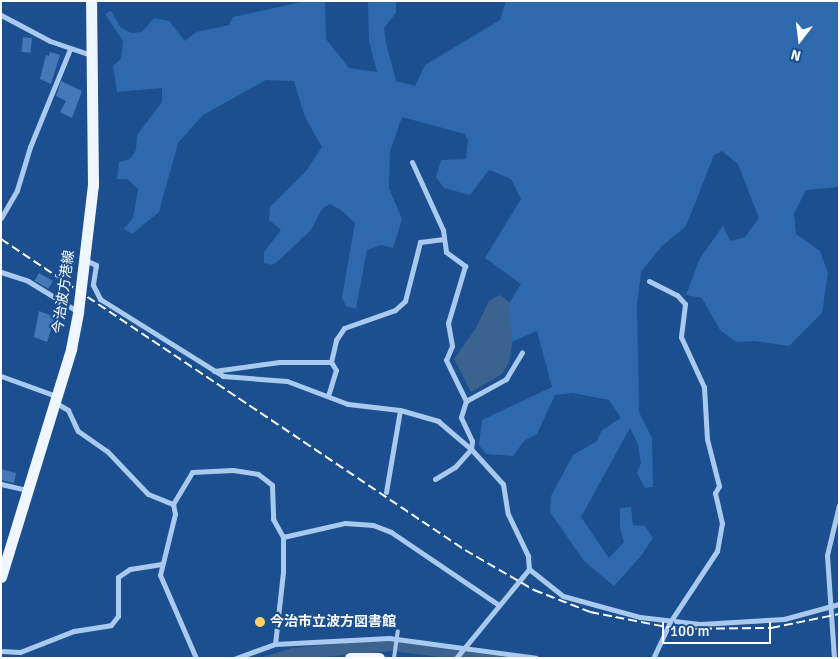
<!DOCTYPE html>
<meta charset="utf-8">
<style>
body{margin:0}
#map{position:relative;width:840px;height:659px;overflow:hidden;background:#1b4f8f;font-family:Signika,"Noto Sans JP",sans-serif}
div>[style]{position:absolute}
.green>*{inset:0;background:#2e69ad}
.water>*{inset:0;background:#3c6290}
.building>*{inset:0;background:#4478b7;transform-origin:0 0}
.service>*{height:4px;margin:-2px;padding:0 2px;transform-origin:2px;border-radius:2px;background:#a9c9ee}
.minor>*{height:5px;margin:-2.5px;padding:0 2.5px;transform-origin:2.5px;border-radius:2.5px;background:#a9c9ee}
.primary>*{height:11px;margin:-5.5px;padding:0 5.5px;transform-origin:5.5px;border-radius:5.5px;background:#f0f6ff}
.rail>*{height:2px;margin-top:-1px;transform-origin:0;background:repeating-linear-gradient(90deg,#fff 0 9px,transparent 0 13px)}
.dots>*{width:14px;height:14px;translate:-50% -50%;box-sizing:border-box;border:2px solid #1b4f8f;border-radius:50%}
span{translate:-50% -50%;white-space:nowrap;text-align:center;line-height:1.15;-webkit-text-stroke:4.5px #1b4f8f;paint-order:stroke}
.street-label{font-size:14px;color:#fff}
.poi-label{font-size:14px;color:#fff;font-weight:700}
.left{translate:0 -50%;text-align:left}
.frame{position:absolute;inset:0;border:2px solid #fff;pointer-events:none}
.north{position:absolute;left:775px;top:15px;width:50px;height:50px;-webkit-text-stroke:4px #1b4f8f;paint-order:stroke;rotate:195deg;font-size:14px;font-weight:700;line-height:20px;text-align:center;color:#fff}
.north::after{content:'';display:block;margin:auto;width:18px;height:22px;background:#fff;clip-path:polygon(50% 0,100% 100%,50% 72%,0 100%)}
.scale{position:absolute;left:662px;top:622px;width:109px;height:22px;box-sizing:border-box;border:2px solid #fff;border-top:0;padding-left:6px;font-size:15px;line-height:18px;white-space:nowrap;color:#fff;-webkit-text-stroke:4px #1b4f8f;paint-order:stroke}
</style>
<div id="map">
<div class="green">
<div style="clip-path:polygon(306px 1px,325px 1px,326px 39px,349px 68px,377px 72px,369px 41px,368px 1px,396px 1px,396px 13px,384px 28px,386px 43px,396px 81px,415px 86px,425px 65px,500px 20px,506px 1px,839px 1px,839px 187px,806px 190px,794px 214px,796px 234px,820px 251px,828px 273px,822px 313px,789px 346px,755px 341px,736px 342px,720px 330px,702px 298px,686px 295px,700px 258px,723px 226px,730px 241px,745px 237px,759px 218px,738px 164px,722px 151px,714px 155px,686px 226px,661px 247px,641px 272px,637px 305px,639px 412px,652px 438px,653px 487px,645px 488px,637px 473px,641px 463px,638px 444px,630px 428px,581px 517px,609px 558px,624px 542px,620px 528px,620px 508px,631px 507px,633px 525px,645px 526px,653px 538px,641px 556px,614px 586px,584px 561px,550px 512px,551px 496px,573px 455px,597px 441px,602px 430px,621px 418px,609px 400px,573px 393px,555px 395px,537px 434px,524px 441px,513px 456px,486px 454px,479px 445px,482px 420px,552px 387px,537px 331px,509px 343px,506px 308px,521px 284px,485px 258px,521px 199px,511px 179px,489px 170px,470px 195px,444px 188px,436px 177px,441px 160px,466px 159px,468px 140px,465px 134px,402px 117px,390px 151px,389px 188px,402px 219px,393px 248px,381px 245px,367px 250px,356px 309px,346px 306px,342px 297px,355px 223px,341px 210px,330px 204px,322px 209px,311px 230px,278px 261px,272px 265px,264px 263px,264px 252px,281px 230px,269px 220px,270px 207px,306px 171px,322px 147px,305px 117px,294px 81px,266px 80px,203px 115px,178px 143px,159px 212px,132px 234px,124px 229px,133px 218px,138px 189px,127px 179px,117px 179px,119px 162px,130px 159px,136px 150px,137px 135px,162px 102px,162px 88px,117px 92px,113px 66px,121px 59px,123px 41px,105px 14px,111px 11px,121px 28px,132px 33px,142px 32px,154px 18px,169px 21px,185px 41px,196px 32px,229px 25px,233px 17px)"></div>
</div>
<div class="water">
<div style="clip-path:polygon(500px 295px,509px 302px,512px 345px,509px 362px,502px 374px,471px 392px,454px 359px,476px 328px,489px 301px)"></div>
<div style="clip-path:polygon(375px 640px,409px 643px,512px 658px,448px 658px,392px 651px,312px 658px,260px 658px,292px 648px)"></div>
</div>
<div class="building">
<div style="left:23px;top:37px;width:9px;height:15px;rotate:6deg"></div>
<div style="clip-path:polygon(50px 52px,60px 55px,51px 84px,40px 79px,46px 55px,49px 56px)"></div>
<div style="clip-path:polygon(61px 81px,82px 91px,72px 118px,60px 112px,66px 101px,56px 96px)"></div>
<div style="left:39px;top:273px;width:16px;height:9px;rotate:30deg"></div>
<div style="clip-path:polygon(39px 311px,55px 317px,47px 342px,34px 337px)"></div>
<div style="clip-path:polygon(1px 469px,16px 473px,14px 483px,1px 480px)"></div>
</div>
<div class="service">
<div style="left:394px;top:658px;width:27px;rotate:-82deg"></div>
</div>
<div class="minor">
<div style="left:1px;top:15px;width:55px;rotate:28deg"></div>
<div style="left:50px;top:41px;width:43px;rotate:18.9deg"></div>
<div style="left:412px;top:162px;width:75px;rotate:65.5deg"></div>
<div style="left:443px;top:230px;width:22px;rotate:82deg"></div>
<div style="left:446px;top:252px;width:24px;rotate:36deg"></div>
<div style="left:465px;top:266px;width:59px;rotate:106.6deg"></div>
<div style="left:448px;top:323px;width:23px;rotate:80deg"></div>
<div style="left:452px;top:346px;width:15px;rotate:113deg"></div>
<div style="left:446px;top:360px;width:46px;rotate:64deg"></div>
<div style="left:1px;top:218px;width:32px;rotate:-60deg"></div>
<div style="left:17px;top:190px;width:45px;rotate:-73.2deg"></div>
<div style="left:30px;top:147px;width:106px;rotate:-67.8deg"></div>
<div style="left:85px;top:260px;width:12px;rotate:24deg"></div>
<div style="left:96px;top:265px;width:20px;rotate:99deg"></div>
<div style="left:93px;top:285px;width:16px;rotate:63deg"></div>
<div style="left:100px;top:299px;width:145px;rotate:32deg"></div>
<div style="left:223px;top:376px;width:64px;rotate:4.5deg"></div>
<div style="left:287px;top:381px;width:65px;rotate:20.7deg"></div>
<div style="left:348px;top:404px;width:52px;rotate:6.6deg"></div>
<div style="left:400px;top:410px;width:40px;rotate:16deg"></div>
<div style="left:438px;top:421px;width:43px;rotate:40.3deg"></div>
<div style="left:471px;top:449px;width:47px;rotate:47.6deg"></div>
<div style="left:503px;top:484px;width:30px;rotate:81deg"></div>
<div style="left:508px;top:514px;width:47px;rotate:64.5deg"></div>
<div style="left:528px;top:556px;width:13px;rotate:86deg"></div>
<div style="left:529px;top:569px;width:43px;rotate:38.5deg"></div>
<div style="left:563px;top:596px;width:80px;rotate:15.3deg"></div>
<div style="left:640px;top:617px;width:60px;rotate:6.7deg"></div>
<div style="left:700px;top:624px;width:84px;rotate:-3.4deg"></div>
<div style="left:784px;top:619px;width:57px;rotate:-15.3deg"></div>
<div style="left:1px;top:272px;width:28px;rotate:18deg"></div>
<div style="left:28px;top:281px;width:57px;rotate:31.5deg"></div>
<div style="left:649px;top:281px;width:31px;rotate:27deg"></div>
<div style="left:677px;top:295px;width:12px;rotate:48deg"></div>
<div style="left:685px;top:304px;width:33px;rotate:97deg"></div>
<div style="left:681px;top:337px;width:55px;rotate:65.3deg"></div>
<div style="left:704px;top:387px;width:52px;rotate:86.7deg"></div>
<div style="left:707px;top:439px;width:49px;rotate:75.7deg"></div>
<div style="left:719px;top:486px;width:8px;rotate:120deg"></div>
<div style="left:715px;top:493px;width:31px;rotate:77deg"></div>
<div style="left:722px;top:523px;width:28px;rotate:100deg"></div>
<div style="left:717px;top:551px;width:85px;rotate:123.5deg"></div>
<div style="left:670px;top:622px;width:40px;rotate:115deg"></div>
<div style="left:214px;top:371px;width:66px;rotate:-7.9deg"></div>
<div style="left:279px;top:362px;width:52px"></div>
<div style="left:331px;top:362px;width:23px;rotate:-77deg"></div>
<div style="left:336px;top:340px;width:14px;rotate:-56deg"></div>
<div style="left:344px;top:328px;width:54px;rotate:-19.4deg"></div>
<div style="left:395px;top:310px;width:13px;rotate:-42deg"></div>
<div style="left:405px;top:301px;width:61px;rotate:-75.7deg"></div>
<div style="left:420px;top:242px;width:24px;rotate:-7deg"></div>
<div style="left:1px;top:376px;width:59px;rotate:20deg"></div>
<div style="left:328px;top:396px;width:27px;rotate:-73deg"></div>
<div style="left:336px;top:370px;width:9px;rotate:-122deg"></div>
<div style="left:56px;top:403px;width:14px;rotate:30deg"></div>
<div style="left:68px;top:410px;width:23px;rotate:65deg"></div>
<div style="left:78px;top:431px;width:35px;rotate:35deg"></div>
<div style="left:107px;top:451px;width:59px;rotate:46.4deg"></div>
<div style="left:148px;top:494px;width:27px;rotate:22deg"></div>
<div style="left:435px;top:479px;width:23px;rotate:-31deg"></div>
<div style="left:455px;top:467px;width:24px;rotate:-48deg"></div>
<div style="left:471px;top:449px;width:8px;rotate:-83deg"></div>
<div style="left:472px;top:441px;width:26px;rotate:-115deg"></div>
<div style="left:461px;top:417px;width:17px;rotate:-73deg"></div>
<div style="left:466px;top:401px;width:46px;rotate:-28.8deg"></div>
<div style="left:506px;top:379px;width:31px;rotate:-59deg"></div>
<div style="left:1px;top:484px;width:26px;rotate:13deg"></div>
<div style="left:386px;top:492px;width:83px;rotate:-80.3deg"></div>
<div style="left:283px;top:537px;width:64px;rotate:-12.7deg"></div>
<div style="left:345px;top:523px;width:28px;rotate:4deg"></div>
<div style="left:373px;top:525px;width:19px;rotate:21deg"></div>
<div style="left:391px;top:532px;width:130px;rotate:34.1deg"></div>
<div style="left:1px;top:651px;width:19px;rotate:3deg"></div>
<div style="left:20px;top:652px;width:58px;rotate:-21.3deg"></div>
<div style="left:74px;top:631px;width:37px;rotate:-9deg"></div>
<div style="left:111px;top:625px;width:11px;rotate:-52deg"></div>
<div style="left:118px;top:616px;width:39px;rotate:-90deg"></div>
<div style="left:118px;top:577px;width:14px;rotate:-34deg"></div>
<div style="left:130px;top:569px;width:32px;rotate:-9deg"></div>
<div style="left:196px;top:658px;width:90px;rotate:-113.4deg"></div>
<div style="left:160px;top:575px;width:63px;rotate:-76.2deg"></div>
<div style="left:175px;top:514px;width:10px;rotate:-101deg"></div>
<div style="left:173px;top:504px;width:37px;rotate:-59deg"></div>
<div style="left:192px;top:472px;width:41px;rotate:-2.8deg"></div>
<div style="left:233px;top:470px;width:25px;rotate:9deg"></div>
<div style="left:258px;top:474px;width:18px;rotate:38deg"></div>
<div style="left:272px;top:485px;width:34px;rotate:88deg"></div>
<div style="left:273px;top:519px;width:21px;rotate:61deg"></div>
<div style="left:283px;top:537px;width:35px;rotate:90deg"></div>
<div style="left:283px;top:572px;width:72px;rotate:96.3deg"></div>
<div style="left:236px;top:658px;width:41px;rotate:-19.7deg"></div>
<div style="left:275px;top:644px;width:114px;rotate:-3deg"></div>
<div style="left:389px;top:638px;width:148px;rotate:7.7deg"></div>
<div style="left:456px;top:658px;width:115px;rotate:-50.6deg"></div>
<div style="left:834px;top:658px;width:103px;rotate:-93.9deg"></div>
<div style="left:827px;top:555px;width:51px;rotate:-76.5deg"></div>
</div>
<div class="primary">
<div style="left:1px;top:577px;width:239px;rotate:-72.9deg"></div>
<div style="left:71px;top:349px;width:38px;rotate:-79deg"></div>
<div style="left:78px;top:312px;width:128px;rotate:-83.3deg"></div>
<div style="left:93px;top:185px;width:184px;rotate:-90.6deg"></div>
<div style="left:350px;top:658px;width:29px"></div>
</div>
<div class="rail">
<div style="left:1px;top:239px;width:559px;rotate:33.83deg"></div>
<div style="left:465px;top:550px;width:80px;rotate:30.1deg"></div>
<div style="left:534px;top:590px;width:60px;rotate:21.4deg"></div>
<div style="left:590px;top:612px;width:89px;rotate:11.1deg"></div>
<div style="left:677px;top:629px;width:94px;rotate:-0.6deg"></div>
<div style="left:771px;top:628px;width:69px;rotate:-11.6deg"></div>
</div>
<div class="dots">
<div style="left:260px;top:622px;background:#ffd166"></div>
</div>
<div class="street-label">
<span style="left:64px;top:292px;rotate:-82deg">今治波方港線</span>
</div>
<div class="poi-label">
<span class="left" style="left:270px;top:622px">今治市立波方図書館</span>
</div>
<div class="frame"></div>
<div class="north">N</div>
<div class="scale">100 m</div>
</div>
